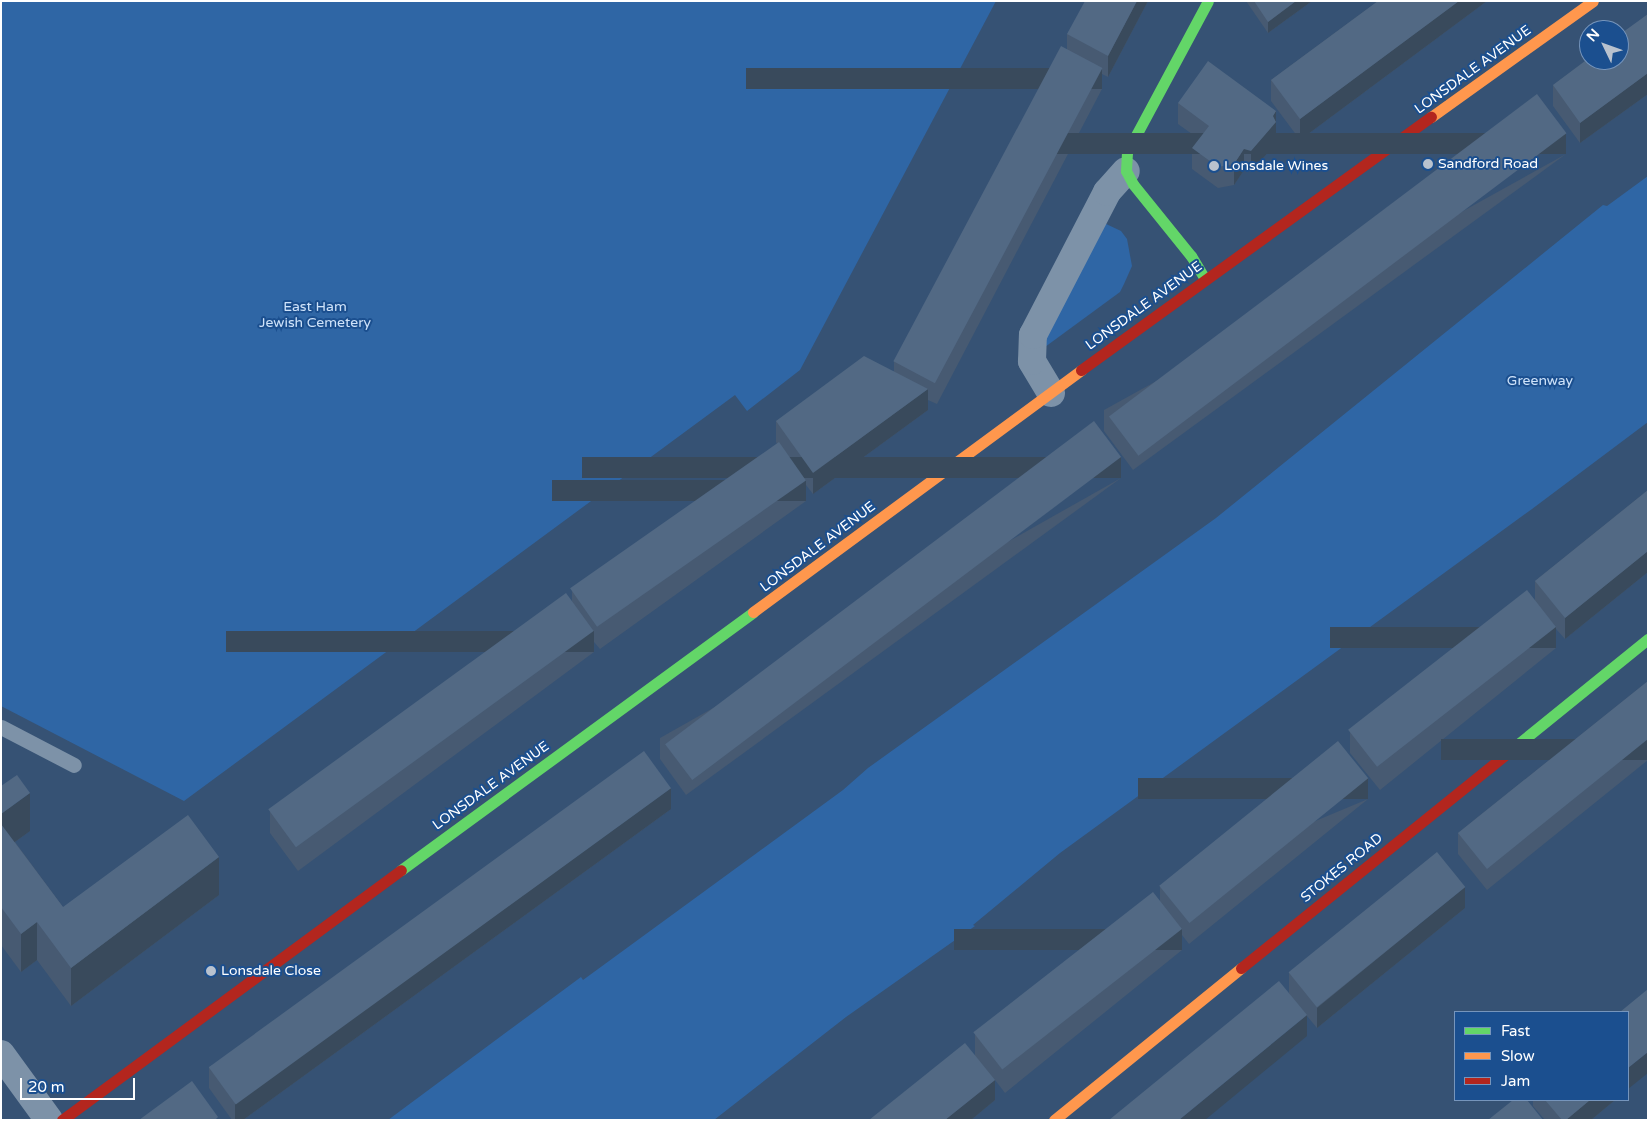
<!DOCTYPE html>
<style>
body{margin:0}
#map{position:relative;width:1649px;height:1121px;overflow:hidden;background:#365274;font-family:"Varela Round",sans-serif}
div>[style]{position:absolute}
.green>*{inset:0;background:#2f66a5}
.lane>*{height:15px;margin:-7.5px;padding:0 7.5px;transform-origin:7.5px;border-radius:7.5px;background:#7d92a8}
.street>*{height:28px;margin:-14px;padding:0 14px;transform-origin:14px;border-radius:14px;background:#7d92a8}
.fast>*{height:11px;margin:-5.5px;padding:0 5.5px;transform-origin:5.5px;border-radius:5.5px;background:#63d668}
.slow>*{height:11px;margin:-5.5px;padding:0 5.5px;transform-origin:5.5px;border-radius:5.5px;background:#ff974d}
.jam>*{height:11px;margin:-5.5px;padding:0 5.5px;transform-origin:5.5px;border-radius:5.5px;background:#b3261e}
.wall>*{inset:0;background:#475a72}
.shaded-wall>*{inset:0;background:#394a5c;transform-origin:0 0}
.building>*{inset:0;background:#526984;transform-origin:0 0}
.dots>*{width:14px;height:14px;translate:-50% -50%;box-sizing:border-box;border:2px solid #1b4f8f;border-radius:50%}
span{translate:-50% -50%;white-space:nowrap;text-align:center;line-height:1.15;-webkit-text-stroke:4px #1b4f8f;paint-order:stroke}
.street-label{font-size:14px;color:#fff}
.poi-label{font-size:14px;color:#fff}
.left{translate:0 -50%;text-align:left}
.park-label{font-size:14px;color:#cfe3fa}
.frame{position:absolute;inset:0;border:2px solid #fff;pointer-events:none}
.legend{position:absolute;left:1454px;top:1011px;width:175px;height:90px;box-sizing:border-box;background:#1b4f8f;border:1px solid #7695bc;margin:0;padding:6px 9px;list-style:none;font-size:15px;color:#fff}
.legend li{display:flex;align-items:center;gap:10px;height:25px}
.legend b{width:25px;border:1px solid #7695bc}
.north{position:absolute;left:1579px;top:20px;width:50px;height:50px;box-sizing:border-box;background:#1b4f8f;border:1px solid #7695bc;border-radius:50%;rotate:312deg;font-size:14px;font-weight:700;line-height:20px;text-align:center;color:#fff}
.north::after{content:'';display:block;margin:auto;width:18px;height:22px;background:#b9c2ce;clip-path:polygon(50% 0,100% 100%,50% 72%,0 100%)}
.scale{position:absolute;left:20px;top:1078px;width:115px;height:22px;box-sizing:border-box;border:2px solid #fff;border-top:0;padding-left:6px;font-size:15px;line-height:18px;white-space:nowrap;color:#fff;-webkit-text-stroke:4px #1b4f8f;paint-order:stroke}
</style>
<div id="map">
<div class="green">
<div style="clip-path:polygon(1px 1px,996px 1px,800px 370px,747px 411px,735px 395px,184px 801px,1px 706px)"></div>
<div style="clip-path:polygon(1648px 176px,1648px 422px,1532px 509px,1060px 853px,973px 925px,975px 926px,846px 1017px,714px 1120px,388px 1120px,581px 977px,583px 980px,843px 790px,868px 768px,1216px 518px,1603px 205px,1607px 206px)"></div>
<div style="clip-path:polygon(1104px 223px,1121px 231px,1127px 239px,1132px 266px,1124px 284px,1120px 292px,1045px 347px,1044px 341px)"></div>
</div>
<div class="lane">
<div style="left:1px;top:727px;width:82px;rotate:27.5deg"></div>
</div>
<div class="street">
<div style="left:1051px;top:393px;width:37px;rotate:-121deg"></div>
<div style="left:1032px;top:361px;width:26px;rotate:-88deg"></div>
<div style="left:1033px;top:335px;width:161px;rotate:-62.6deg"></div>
<div style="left:1107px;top:192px;width:28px;rotate:-48deg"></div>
<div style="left:1px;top:1054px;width:82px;rotate:54deg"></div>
</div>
<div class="fast">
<div style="left:1205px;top:279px;width:27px;rotate:-121deg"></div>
<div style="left:1191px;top:256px;width:92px;rotate:-128.9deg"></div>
<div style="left:1133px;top:184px;width:15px;rotate:-118deg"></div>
<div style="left:1126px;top:171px;width:19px;rotate:-87deg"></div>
<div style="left:1127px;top:152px;width:171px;rotate:-61.8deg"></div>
<div style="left:1507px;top:753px;width:181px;rotate:-39deg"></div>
<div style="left:401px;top:870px;width:436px;rotate:-36.2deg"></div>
</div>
<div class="slow">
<div style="left:1431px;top:117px;width:199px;rotate:-35.6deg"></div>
<div style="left:753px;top:612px;width:408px;rotate:-36.4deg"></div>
<div style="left:1054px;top:1120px;width:241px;rotate:-39.1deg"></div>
</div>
<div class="jam">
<div style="left:1081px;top:370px;width:432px;rotate:-35.9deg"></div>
<div style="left:1241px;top:968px;width:342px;rotate:-38.9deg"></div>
<div style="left:62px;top:1120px;width:421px;rotate:-36.4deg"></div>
</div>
<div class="wall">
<div style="clip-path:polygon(1148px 1px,1108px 77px,1102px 74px,1102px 89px,937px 404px,928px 400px,928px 410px,813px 494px,806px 485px,806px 501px,600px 649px,594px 642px,594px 652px,298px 871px,270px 833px,270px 812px,572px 602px,572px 591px,777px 444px,776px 442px,776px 421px,894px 371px,894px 361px,1067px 50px,1067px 34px)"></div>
<div style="clip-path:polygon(1246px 1px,1312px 1px,1268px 33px)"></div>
<div style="clip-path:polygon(1378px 1px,1487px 1px,1300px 140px,1271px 101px,1271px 80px)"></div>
<div style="clip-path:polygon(1648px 14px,1648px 94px,1580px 143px,1553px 106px,1553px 85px,1587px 60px,1587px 53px,1589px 51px,1589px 60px)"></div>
<div style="clip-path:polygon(1178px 103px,1276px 111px,1276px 143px,1251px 172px,1244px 170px,1234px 185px,1218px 188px,1192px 169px,1192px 148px,1199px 139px,1178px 124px)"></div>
<div style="clip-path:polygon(1566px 154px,1133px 470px,1104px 431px,1104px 410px)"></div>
<div style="clip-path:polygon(1121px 478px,686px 795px,660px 759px,660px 738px)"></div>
<div style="clip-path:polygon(1648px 490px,1648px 572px,1565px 639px,1556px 629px,1556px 648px,1380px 790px,1350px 753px,1350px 732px,1535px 600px,1535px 581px)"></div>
<div style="clip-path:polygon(1648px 681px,1648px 760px,1487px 890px,1458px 854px,1458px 833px)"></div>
<div style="clip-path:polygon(1px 786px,30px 831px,15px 842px,63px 907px,219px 895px,71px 1006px,37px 960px,21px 972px,1px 945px)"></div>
<div style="clip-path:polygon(1368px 799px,1189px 944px,1182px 935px,1182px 950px,1005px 1093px,995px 1080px,995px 1100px,971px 1120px,869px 1120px,975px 1055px,975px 1035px,1160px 901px,1160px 886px)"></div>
<div style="clip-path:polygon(671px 809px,243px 1120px,232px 1120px,209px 1088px,209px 1067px)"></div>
<div style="clip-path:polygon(1465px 908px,1317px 1028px,1307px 1016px,1307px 1036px,1289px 993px,1289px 973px)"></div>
<div style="clip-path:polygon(1533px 1100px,1615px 1100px,1591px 1120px,1545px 1120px,1533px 1106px)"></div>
</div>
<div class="shaded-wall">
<div style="clip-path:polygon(1137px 1px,1148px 1px,1108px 77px,1108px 56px)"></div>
<div style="clip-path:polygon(1296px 1px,1312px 1px,1268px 33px,1268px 22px)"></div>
<div style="clip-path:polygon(1459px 1px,1487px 1px,1300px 140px,1300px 119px)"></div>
<div style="left:1102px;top:68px;width:21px;height:356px;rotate:90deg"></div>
<div style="clip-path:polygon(1648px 73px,1648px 94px,1580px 143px,1580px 123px)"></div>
<div style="clip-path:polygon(1276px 111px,1276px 143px,1251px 172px,1251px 151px)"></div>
<div style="left:1566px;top:133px;width:21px;height:536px;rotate:90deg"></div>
<div style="clip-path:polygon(1244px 149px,1244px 170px,1234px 185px,1234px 164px)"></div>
<div style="clip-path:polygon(928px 389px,928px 410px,813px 494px,813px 473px)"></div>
<div style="left:1121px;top:457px;width:21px;height:539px;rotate:90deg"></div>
<div style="left:806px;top:480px;width:21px;height:254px;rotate:90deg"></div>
<div style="clip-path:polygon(1648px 551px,1648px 572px,1565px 639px,1565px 618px)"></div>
<div style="left:1556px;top:627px;width:21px;height:226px;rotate:90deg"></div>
<div style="left:594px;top:631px;width:21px;height:368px;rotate:90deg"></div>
<div style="left:1648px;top:739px;width:21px;height:207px;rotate:90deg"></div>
<div style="left:1368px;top:778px;width:21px;height:230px;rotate:90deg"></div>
<div style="clip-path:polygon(671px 788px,671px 809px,243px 1120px,235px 1120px,235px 1104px)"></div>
<div style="clip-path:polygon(30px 793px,30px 831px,1px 852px,1px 814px)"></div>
<div style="clip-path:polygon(219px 857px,219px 895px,71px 1006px,71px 968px)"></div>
<div style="clip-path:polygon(1465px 887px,1465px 908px,1317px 1028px,1317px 1008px)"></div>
<div style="clip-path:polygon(37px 922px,37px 960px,21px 972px,21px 934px)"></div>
<div style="left:1182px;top:929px;width:21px;height:228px;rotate:90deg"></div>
<div style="clip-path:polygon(1307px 1015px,1307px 1036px,1205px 1120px,1179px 1120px)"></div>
<div style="clip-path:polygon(1648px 1052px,1648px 1073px,1628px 1089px,1628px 1068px)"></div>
<div style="clip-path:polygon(995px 1080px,995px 1100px,971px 1120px,945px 1120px)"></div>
<div style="clip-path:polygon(1590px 1100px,1615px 1100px,1591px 1120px,1566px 1120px)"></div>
</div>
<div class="building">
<div style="clip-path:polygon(1085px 1px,1137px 1px,1108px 56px,1067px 34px)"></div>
<div style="clip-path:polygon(1254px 1px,1296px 1px,1268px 22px)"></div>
<div style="clip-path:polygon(1378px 1px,1459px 1px,1300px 119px,1271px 80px)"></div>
<div style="clip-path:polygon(1648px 14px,1648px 73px,1580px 123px,1553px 85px,1589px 58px,1589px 60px,1619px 60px,1619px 35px)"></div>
<div style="left:1061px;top:46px;width:47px;height:357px;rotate:28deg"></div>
<div style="clip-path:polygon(1208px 61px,1276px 111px,1273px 116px,1276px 122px,1251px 151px,1244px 149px,1234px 164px,1218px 167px,1192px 148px,1209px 126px,1178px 103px)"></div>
<div style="left:1537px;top:94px;width:49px;height:536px;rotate:53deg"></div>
<div style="clip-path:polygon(864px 356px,928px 389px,813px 473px,776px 421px)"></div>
<div style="left:1094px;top:421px;width:45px;height:537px;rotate:53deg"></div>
<div style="left:779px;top:442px;width:47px;height:255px;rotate:55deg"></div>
<div style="clip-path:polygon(1648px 490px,1648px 551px,1565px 618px,1535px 581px)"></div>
<div style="left:1527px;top:590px;width:47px;height:227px;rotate:52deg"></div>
<div style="left:566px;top:593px;width:47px;height:368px;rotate:54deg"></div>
<div style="clip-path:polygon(1648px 681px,1648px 739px,1487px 869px,1458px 833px)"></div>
<div style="left:1338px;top:741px;width:48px;height:230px;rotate:51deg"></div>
<div style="left:644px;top:751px;width:46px;height:538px;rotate:54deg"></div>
<div style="clip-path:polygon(17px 775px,30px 793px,1px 814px,1px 786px)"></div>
<div style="clip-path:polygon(188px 815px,219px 857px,71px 968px,37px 922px,21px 934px,1px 907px,1px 824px,63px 907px)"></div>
<div style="left:1437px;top:852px;width:45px;height:191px;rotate:51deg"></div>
<div style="left:1153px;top:892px;width:47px;height:228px;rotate:52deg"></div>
<div style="clip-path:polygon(1279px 981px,1307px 1015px,1179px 1120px,1109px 1120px)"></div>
<div style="clip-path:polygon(1648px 989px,1648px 1052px,1628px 1068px,1628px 1012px,1620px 1012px)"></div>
<div style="clip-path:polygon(965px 1043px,995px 1080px,945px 1120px,869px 1120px)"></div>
<div style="clip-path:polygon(192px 1081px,218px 1117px,215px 1120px,139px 1120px)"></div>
<div style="clip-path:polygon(1513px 1100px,1527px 1100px,1543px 1120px,1488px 1120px)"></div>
<div style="clip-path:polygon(1545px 1100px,1590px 1100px,1566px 1120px,1562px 1120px)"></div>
</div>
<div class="dots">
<div style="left:1428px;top:164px;background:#b9c2ce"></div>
<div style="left:1214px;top:166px;background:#b9c2ce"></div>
<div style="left:211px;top:971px;background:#b9c2ce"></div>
</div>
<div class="street-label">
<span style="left:1473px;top:70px;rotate:-36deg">LONSDALE AVENUE</span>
<span style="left:1144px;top:306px;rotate:-36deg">LONSDALE AVENUE</span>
<span style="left:818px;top:547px;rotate:-37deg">LONSDALE AVENUE</span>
<span style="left:491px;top:786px;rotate:-36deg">LONSDALE AVENUE</span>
<span style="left:1342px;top:868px;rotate:-39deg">STOKES ROAD</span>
</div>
<div class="poi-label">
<span class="left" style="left:1438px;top:164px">Sandford Road</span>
<span class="left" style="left:1224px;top:166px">Lonsdale Wines</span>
<span class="left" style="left:221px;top:971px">Lonsdale Close</span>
</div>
<div class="park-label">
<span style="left:315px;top:315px">East Ham<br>Jewish Cemetery</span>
<span style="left:1540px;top:381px">Greenway</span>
</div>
<div class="frame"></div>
<ul class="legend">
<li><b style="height:6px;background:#63d668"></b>Fast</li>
<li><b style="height:6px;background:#ff974d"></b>Slow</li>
<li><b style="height:6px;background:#b3261e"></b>Jam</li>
</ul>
<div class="north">N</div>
<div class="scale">20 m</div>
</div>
